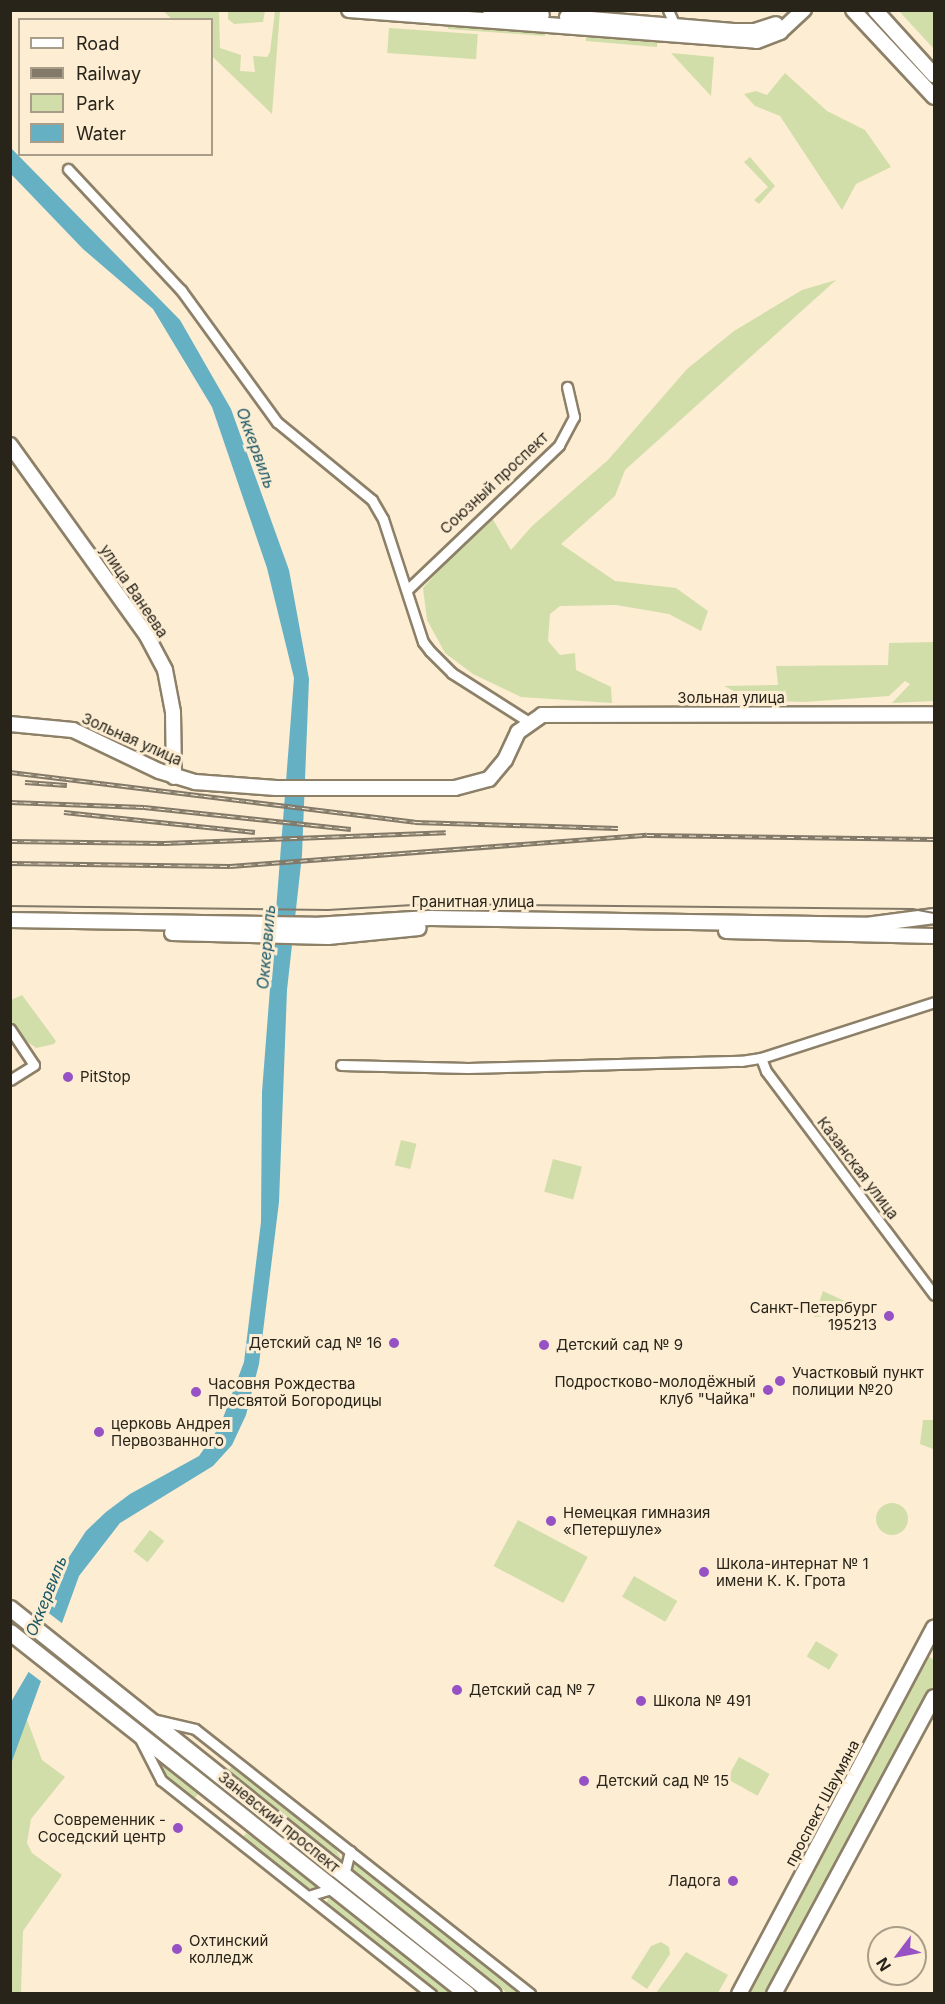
<!DOCTYPE html>
<meta charset="utf-8">
<style>
body{margin:0}
#map{position:relative;width:945px;height:2004px;overflow:hidden;background:#fcedd3;font-family:Inter,sans-serif}
div>[style]{position:absolute}
.green>*{inset:0;background:#d2dea9;transform-origin:0 0}
.round{border-radius:50%}
.water>*{inset:0;background:#65b0c3}
.pier>*{inset:0;background:#fcedd3}
.roads{filter:drop-shadow(2px 0 #8d8068) drop-shadow(-2px 0 #8d8068) drop-shadow(0 2px #8d8068) drop-shadow(0 -2px #8d8068)}
.street>*{height:9px;margin:-4.5px;padding:0 4.5px;transform-origin:4.5px;border-radius:4.5px;background:#fff}
.secondary>*{height:14px;margin:-7px;padding:0 7px;transform-origin:7px;border-radius:7px;background:#fff}
.primary>*{height:15px;margin:-7.5px;padding:0 7.5px;transform-origin:7.5px;border-radius:7.5px;background:#fff}
.tram>*{height:1.5px;margin:-0.75px;padding:0 0.75px;transform-origin:0.75px;border-radius:0.75px;background:#827968}
.rail>*{height:4.5px;margin-top:-2.25px;transform-origin:0;background:repeating-linear-gradient(90deg,#fcedd3 0 7px,#827968 0 14px);box-sizing:border-box;border-block:2px solid #827968}
.dots>*{width:16px;height:16px;translate:-50% -50%;box-sizing:border-box;border:3px solid #fcedd3;border-radius:50%}
span{translate:-50% -50%;white-space:nowrap;text-align:center;line-height:1.15;-webkit-text-stroke:6px #fcedd3;paint-order:stroke}
.street-label{font-size:15px;color:#29241a}
.poi-label{font-size:15px;color:#29241a}
.left{translate:0 -50%;text-align:left}
.right{translate:-100% -50%;text-align:right}
.water-label{font-size:16px;color:#1a5866;font-style:italic}
.frame{position:absolute;inset:0;border:12px solid #29241a;pointer-events:none}
.legend{position:absolute;left:18px;top:18px;width:195px;height:138px;box-sizing:border-box;background:#fcedd3;border:2px solid #a89d89;margin:0;padding:8px 10px;list-style:none;font-size:18px;color:#29241a}
.legend li{display:flex;align-items:center;gap:12px;height:30px}
.legend b{width:30px;border:2px solid #a89d89}
.north{position:absolute;left:867px;top:1926px;width:60px;height:60px;box-sizing:border-box;background:#fcedd3;border:2px solid #a89d89;border-radius:50%;rotate:238deg;font-size:16px;font-weight:700;line-height:24px;text-align:center;color:#29241a}
.north::after{content:'';display:block;margin:auto;width:21px;height:27px;background:#9651c5;clip-path:polygon(50% 0,100% 100%,50% 72%,0 100%)}
</style>
<div id="map">
<div class="green">
<div style="clip-path:polygon(163px 11px,219px 12px,220px 48px,241px 55px,240px 71px,255px 72px,253px 56px,267px 57px,270px 52px,275px 11px,280px 11px,272px 114px,212px 56px,212px 20px,172px 19px)"></div>
<div style="clip-path:polygon(228px 11px,265px 11px,263px 22px,234px 24px,228px 19px)"></div>
<div style="clip-path:polygon(899px 11px,934px 11px,934px 49px)"></div>
<div style="clip-path:polygon(448px 23px,545px 31px,545px 36px,448px 29px)"></div>
<div style="left:389px;top:28px;width:89px;height:25px;rotate:4deg"></div>
<div style="clip-path:polygon(586px 36px,657px 41px,657px 47px,586px 41px)"></div>
<div style="clip-path:polygon(671px 53px,714px 57px,711px 96px)"></div>
<div style="clip-path:polygon(785px 73px,827px 111px,865px 130px,891px 167px,856px 184px,842px 210px,780px 116px,755px 106px,744px 94px,756px 91px,767px 95px)"></div>
<div style="clip-path:polygon(750px 157px,775px 186px,759px 204px,754px 200px,768px 187px,744px 162px)"></div>
<div style="clip-path:polygon(836px 280px,625px 470px,615px 496px,561px 544px,615px 581px,676px 588px,708px 611px,701px 631px,669px 614px,616px 605px,560px 606px,550px 614px,548px 641px,560px 655px,575px 653px,576px 670px,611px 687px,612px 703px,521px 697px,473px 674px,445px 653px,427px 620px,423px 588px,461px 546px,492px 518px,511px 550px,532px 526px,608px 460px,687px 369px,734px 331px,802px 290px)"></div>
<div style="clip-path:polygon(934px 642px,934px 701px,892px 703px,910px 684px,905px 681px,889px 696px,804px 702px,752px 700px,724px 686px,778px 685px,776px 666px,888px 665px,889px 643px)"></div>
<div style="clip-path:polygon(22px 995px,56px 1041px,54px 1044px,36px 1048px,22px 1038px,10px 1020px,11px 1000px)"></div>
<div style="left:401px;top:1140px;width:16px;height:26px;rotate:14deg"></div>
<div style="left:553px;top:1159px;width:30px;height:34px;rotate:15deg"></div>
<div style="clip-path:polygon(823px 1291px,849px 1303px,842px 1314px,814px 1317px)"></div>
<div style="clip-path:polygon(923px 1420px,934px 1420px,933px 1449px,920px 1444px)"></div>
<div class="round" style="left:876px;top:1503px;width:32px;height:32px"></div>
<div style="left:518px;top:1520px;width:79px;height:52px;rotate:28deg"></div>
<div style="left:150px;top:1530px;width:18px;height:27px;rotate:38deg"></div>
<div style="left:634px;top:1576px;width:50px;height:24px;rotate:30deg"></div>
<div style="left:816px;top:1641px;width:26px;height:18px;rotate:31deg"></div>
<div style="clip-path:polygon(928px 1656px,934px 1660px,934px 1687px,768px 1993px,745px 1994px)"></div>
<div style="clip-path:polygon(26px 1717px,42px 1760px,65px 1777px,31px 1819px,27px 1843px,32px 1853px,62px 1875px,23px 1931px,21px 1993px,11px 1993px,11px 1764px)"></div>
<div style="clip-path:polygon(155px 1756px,200px 1792px,194px 1799px,160px 1772px)"></div>
<div style="left:739px;top:1757px;width:35px;height:25px;rotate:29deg"></div>
<div style="clip-path:polygon(234px 1764px,332px 1843px,342px 1860px,228px 1771px)"></div>
<div style="clip-path:polygon(246px 1833px,259px 1838px,320px 1888px,306px 1888px,242px 1838px)"></div>
<div style="clip-path:polygon(353px 1862px,358px 1864px,521px 1993px,507px 1993px,353px 1870px)"></div>
<div style="clip-path:polygon(329px 1896px,334px 1898px,454px 1993px,438px 1993px,326px 1904px)"></div>
<div style="clip-path:polygon(661px 1942px,669px 1947px,670px 1954px,647px 1989px,631px 1978px,651px 1946px)"></div>
<div style="clip-path:polygon(686px 1952px,728px 1975px,718px 1993px,656px 1993px)"></div>
</div>
<div class="water">
<div style="clip-path:polygon(11px 148px,180px 320px,231px 409px,289px 570px,309px 679px,302px 855px,287px 990px,279px 1202px,259px 1364px,246px 1415px,232px 1445px,213px 1466px,120px 1523px,79px 1576px,11px 1764px,11px 1702px,28px 1673px,69px 1557px,86px 1531px,106px 1512px,130px 1494px,199px 1456px,220px 1426px,244px 1362px,261px 1222px,262px 1092px,294px 678px,267px 568px,212px 407px,153px 309px,83px 249px,11px 174px)"></div>
</div>
<div class="pier">
<div style="clip-path:polygon(46px 1611px,63px 1624px,42px 1682px,26px 1670px)"></div>
</div>
<div class="roads">
<div class="street">
<div style="left:668px;top:10px;width:17px;rotate:66deg"></div>
<div style="left:68px;top:169px;width:166px;rotate:47deg"></div>
<div style="left:181px;top:290px;width:163px;rotate:54deg"></div>
<div style="left:277px;top:422px;width:123px;rotate:39.4deg"></div>
<div style="left:372px;top:500px;width:22px;rotate:60deg"></div>
<div style="left:383px;top:519px;width:129px;rotate:72deg"></div>
<div style="left:423px;top:642px;width:11px;rotate:52deg"></div>
<div style="left:430px;top:651px;width:31px;rotate:45deg"></div>
<div style="left:452px;top:673px;width:91px;rotate:32.5deg"></div>
<div style="left:407px;top:590px;width:210px;rotate:-43.6deg"></div>
<div style="left:559px;top:445px;width:32px;rotate:-62deg"></div>
<div style="left:574px;top:417px;width:31px;rotate:-103deg"></div>
<div style="left:10px;top:1029px;width:43px;rotate:56.3deg"></div>
<div style="left:34px;top:1065px;width:28px;rotate:148deg"></div>
<div style="left:761px;top:1058px;width:14px;rotate:69deg"></div>
<div style="left:766px;top:1071px;width:280px;rotate:53.1deg"></div>
<div style="left:341px;top:1065px;width:127px;rotate:1.4deg"></div>
<div style="left:468px;top:1068px;width:273px;rotate:-1.5deg"></div>
<div style="left:741px;top:1061px;width:20px;rotate:-9deg"></div>
<div style="left:761px;top:1058px;width:182px;rotate:-17.9deg"></div>
<div style="left:152px;top:1719px;width:44px;rotate:13.1deg"></div>
<div style="left:195px;top:1729px;width:427px;rotate:38.3deg"></div>
<div style="left:138px;top:1735px;width:51px;rotate:62.9deg"></div>
<div style="left:161px;top:1780px;width:345px;rotate:38.4deg"></div>
<div style="left:344px;top:1875px;width:25px;rotate:-76deg"></div>
<div style="left:308px;top:1896px;width:27px;rotate:-17deg"></div>
</div>
<div class="secondary">
<div style="left:349px;top:10px;width:409px;rotate:4.3deg"></div>
<div style="left:757px;top:41px;width:25px;rotate:-21deg"></div>
<div style="left:780px;top:32px;width:33px;rotate:-43deg"></div>
<div style="left:490px;top:10px;width:52px;rotate:5.5deg"></div>
<div style="left:853px;top:10px;width:119px;rotate:47deg"></div>
<div style="left:875px;top:10px;width:88px;rotate:47.8deg"></div>
<div style="left:567px;top:17px;width:167px;rotate:4.8deg"></div>
<div style="left:733px;top:31px;width:22px"></div>
<div style="left:755px;top:31px;width:22px;rotate:-18deg"></div>
<div style="left:10px;top:445px;width:235px;rotate:54.3deg"></div>
<div style="left:147px;top:636px;width:38px;rotate:62deg"></div>
<div style="left:165px;top:670px;width:43px;rotate:79.2deg"></div>
<div style="left:173px;top:712px;width:65px;rotate:89.1deg"></div>
<div style="left:10px;top:724px;width:63px;rotate:5.4deg"></div>
<div style="left:73px;top:730px;width:95px;rotate:25.5deg"></div>
<div style="left:159px;top:771px;width:38px;rotate:17deg"></div>
<div style="left:195px;top:782px;width:81px;rotate:4.2deg"></div>
<div style="left:276px;top:788px;width:179px"></div>
<div style="left:455px;top:788px;width:35px;rotate:-15deg"></div>
<div style="left:489px;top:779px;width:25px;rotate:-50deg"></div>
<div style="left:505px;top:760px;width:31px;rotate:-65deg"></div>
<div style="left:518px;top:732px;width:29px;rotate:-35deg"></div>
<div style="left:542px;top:715px;width:392px;rotate:-0.1deg"></div>
<div style="left:10px;top:920px;width:304px;rotate:0.9deg"></div>
<div style="left:314px;top:925px;width:116px;rotate:-3.5deg"></div>
<div style="left:430px;top:918px;width:436px;rotate:0.9deg"></div>
<div style="left:866px;top:925px;width:69px;rotate:-7.5deg"></div>
<div style="left:726px;top:931px;width:208px;rotate:1.4deg"></div>
<div style="left:172px;top:933px;width:156px;rotate:1.5deg"></div>
<div style="left:328px;top:937px;width:91px;rotate:-5.6deg"></div>
<div style="left:739px;top:1994px;width:415px;rotate:-62deg"></div>
<div style="left:774px;top:1994px;width:337px;rotate:-61.7deg"></div>
</div>
<div class="primary">
<div style="left:10px;top:1608px;width:618px;rotate:38.63deg"></div>
<div style="left:10px;top:1632px;width:583px;rotate:38.38deg"></div>
</div>
</div>
<div class="tram">
<div style="left:10px;top:906px;width:318px;rotate:0.7deg"></div>
<div style="left:328px;top:910px;width:102px;rotate:-3.4deg"></div>
<div style="left:430px;top:904px;width:483px;rotate:0.6deg"></div>
<div style="left:913px;top:909px;width:21px;rotate:11deg"></div>
</div>
<div class="rail">
<div style="left:10px;top:772px;width:408px;rotate:7deg"></div>
<div style="left:415px;top:822px;width:203px;rotate:1.7deg"></div>
<div style="left:25px;top:782px;width:42px;rotate:4.1deg"></div>
<div style="left:10px;top:802px;width:134px;rotate:2.1deg"></div>
<div style="left:144px;top:807px;width:208px;rotate:6.1deg"></div>
<div style="left:64px;top:812px;width:192px;rotate:6deg"></div>
<div style="left:10px;top:841px;width:154px;rotate:0.7deg"></div>
<div style="left:164px;top:843px;width:282px;rotate:-2.2deg"></div>
<div style="left:10px;top:863px;width:220px;rotate:0.8deg"></div>
<div style="left:230px;top:866px;width:418px;rotate:-4.3deg"></div>
<div style="left:647px;top:835px;width:287px;rotate:0.8deg"></div>
</div>
<div class="dots">
<div style="left:68px;top:1077px;background:#9651c5"></div>
<div style="left:889px;top:1316px;background:#9651c5"></div>
<div style="left:394px;top:1343px;background:#9651c5"></div>
<div style="left:544px;top:1345px;background:#9651c5"></div>
<div style="left:780px;top:1381px;background:#9651c5"></div>
<div style="left:768px;top:1390px;background:#9651c5"></div>
<div style="left:196px;top:1392px;background:#9651c5"></div>
<div style="left:99px;top:1432px;background:#9651c5"></div>
<div style="left:551px;top:1521px;background:#9651c5"></div>
<div style="left:704px;top:1572px;background:#9651c5"></div>
<div style="left:457px;top:1690px;background:#9651c5"></div>
<div style="left:641px;top:1701px;background:#9651c5"></div>
<div style="left:584px;top:1781px;background:#9651c5"></div>
<div style="left:178px;top:1828px;background:#9651c5"></div>
<div style="left:733px;top:1881px;background:#9651c5"></div>
<div style="left:177px;top:1949px;background:#9651c5"></div>
</div>
<div class="street-label">
<span style="left:494px;top:483px;rotate:-43deg">Союзный проспект</span>
<span style="left:134px;top:591px;rotate:56deg">улица Ванеева</span>
<span style="left:731px;top:698px">Зольная улица</span>
<span style="left:132px;top:739px;rotate:24deg">Зольная улица</span>
<span style="left:473px;top:902px">Гранитная улица</span>
<span style="left:858px;top:1168px;rotate:53deg">Казанская улица</span>
<span style="left:822px;top:1803px;rotate:-62deg">проспект Шаумяна</span>
<span style="left:279px;top:1822px;rotate:39deg">Заневский проспект</span>
</div>
<div class="poi-label">
<span class="left" style="left:80px;top:1077px">PitStop</span>
<span class="right" style="left:877px;top:1316px">Санкт-Петербург<br>195213</span>
<span class="right" style="left:382px;top:1343px">Детский сад № 16</span>
<span class="left" style="left:556px;top:1345px">Детский сад № 9</span>
<span class="left" style="left:792px;top:1381px">Участковый пункт<br>полиции №20</span>
<span class="right" style="left:756px;top:1390px">Подростково-молодёжный<br>клуб "Чайка"</span>
<span class="left" style="left:208px;top:1392px">Часовня Рождества<br>Пресвятой Богородицы</span>
<span class="left" style="left:111px;top:1432px">церковь Андрея<br>Первозванного</span>
<span class="left" style="left:563px;top:1521px">Немецкая гимназия<br>«Петершуле»</span>
<span class="left" style="left:716px;top:1572px">Школа-интернат № 1<br>имени К. К. Грота</span>
<span class="left" style="left:469px;top:1690px">Детский сад № 7</span>
<span class="left" style="left:653px;top:1701px">Школа № 491</span>
<span class="left" style="left:596px;top:1781px">Детский сад № 15</span>
<span class="right" style="left:166px;top:1828px">Современник -<br>Соседский центр</span>
<span class="right" style="left:721px;top:1881px">Ладога</span>
<span class="left" style="left:189px;top:1949px">Охтинский<br>колледж</span>
</div>
<div class="water-label">
<span style="left:256px;top:448px;rotate:70deg">Оккервиль</span>
<span style="left:266px;top:947px;rotate:-85deg">Оккервиль</span>
<span style="left:46px;top:1596px;rotate:-68deg">Оккервиль</span>
</div>
<div class="frame"></div>
<ul class="legend">
<li><b style="height:8px;background:#fff"></b>Road</li>
<li><b style="height:8px;background:#827968"></b>Railway</li>
<li><b style="height:16px;background:#d2dea9"></b>Park</li>
<li><b style="height:16px;background:#65b0c3"></b>Water</li>
</ul>
<div class="north">N</div>
</div>
